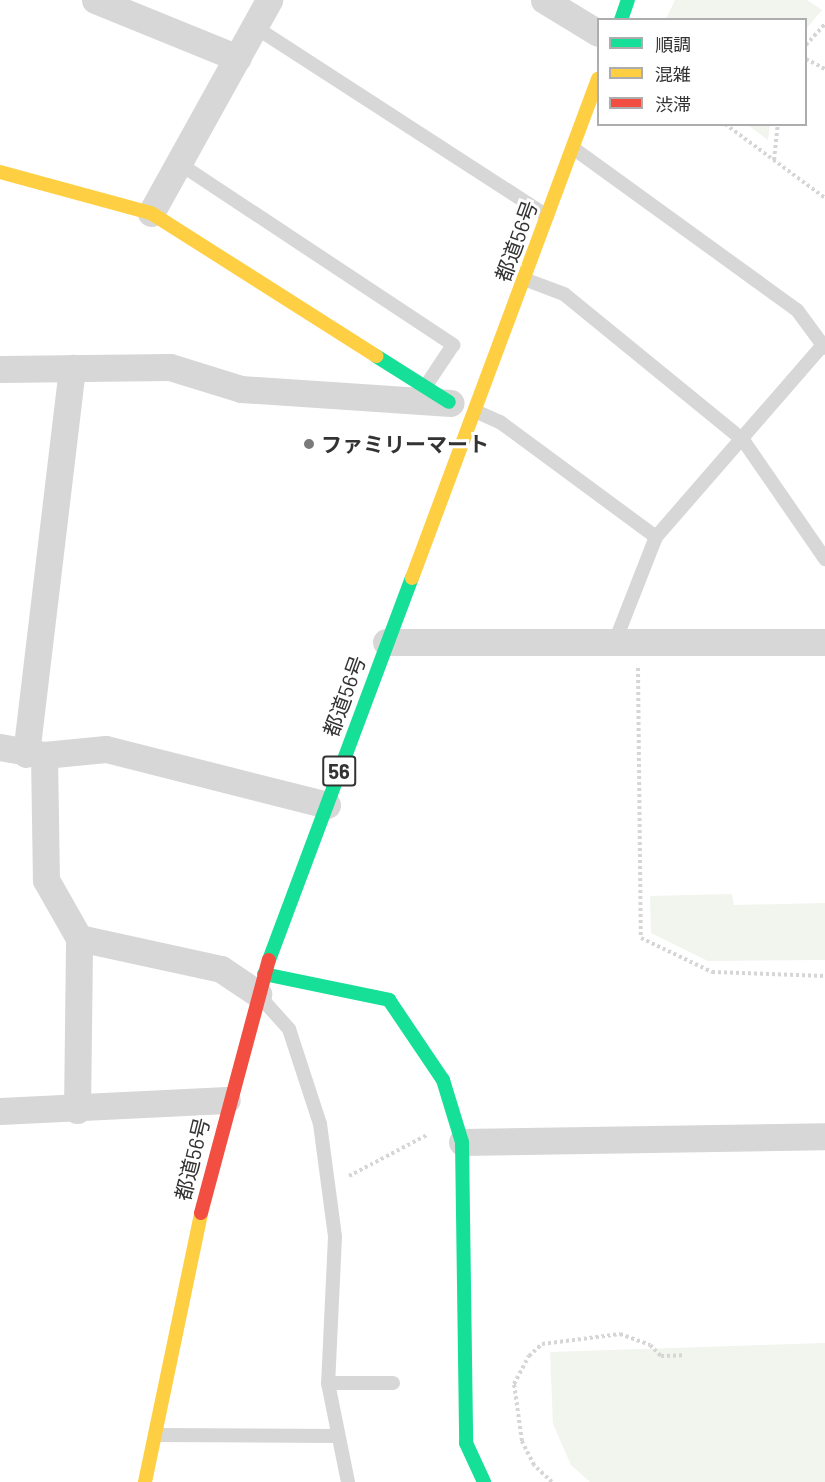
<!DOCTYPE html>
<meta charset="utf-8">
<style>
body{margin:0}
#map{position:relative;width:825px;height:1482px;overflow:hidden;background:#fff;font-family:Barlow,"Noto Sans JP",sans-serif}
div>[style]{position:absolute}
.green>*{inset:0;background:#f1f5ed}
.path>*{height:4px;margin-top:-2px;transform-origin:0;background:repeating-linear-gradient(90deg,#d6d6d6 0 3px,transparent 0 6px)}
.lane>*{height:14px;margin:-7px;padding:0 7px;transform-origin:7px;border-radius:7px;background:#d7d7d7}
.street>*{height:27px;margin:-13.5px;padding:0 13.5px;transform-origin:13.5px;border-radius:13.5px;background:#d7d7d7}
.fast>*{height:14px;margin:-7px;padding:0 7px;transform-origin:7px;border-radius:7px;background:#16e098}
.slow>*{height:14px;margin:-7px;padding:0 7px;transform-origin:7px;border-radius:7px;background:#ffcf43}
.jam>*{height:14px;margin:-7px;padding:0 7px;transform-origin:7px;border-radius:7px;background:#f24e42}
.dots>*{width:16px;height:16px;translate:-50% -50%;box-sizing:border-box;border:3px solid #fff;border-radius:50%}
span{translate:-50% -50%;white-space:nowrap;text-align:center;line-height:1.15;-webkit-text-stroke:6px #fff;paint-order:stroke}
.shield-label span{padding:2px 4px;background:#fff;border:2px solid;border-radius:4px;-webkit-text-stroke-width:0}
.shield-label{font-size:20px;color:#333;font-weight:700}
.street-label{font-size:21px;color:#333}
.poi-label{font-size:21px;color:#333;font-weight:700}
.left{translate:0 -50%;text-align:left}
.legend{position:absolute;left:597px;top:18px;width:210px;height:108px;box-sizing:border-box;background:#fff;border:2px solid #adadad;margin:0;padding:8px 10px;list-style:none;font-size:18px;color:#333}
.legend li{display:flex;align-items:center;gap:12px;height:30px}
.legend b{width:30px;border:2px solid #adadad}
</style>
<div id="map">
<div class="green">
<div style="clip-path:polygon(675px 0,807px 0,822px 10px,806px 29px,806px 20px,666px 19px)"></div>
<div style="clip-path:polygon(748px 125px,770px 125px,768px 140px)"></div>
<div style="clip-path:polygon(732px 894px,734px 905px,825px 903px,825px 960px,708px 961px,651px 933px,650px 896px)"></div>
<div style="clip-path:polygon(825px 1343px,825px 1482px,590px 1482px,571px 1465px,553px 1424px,550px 1352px)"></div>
</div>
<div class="path">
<div style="left:806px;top:45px;width:28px;rotate:-48deg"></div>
<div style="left:806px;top:59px;width:21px;rotate:28deg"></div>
<div style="left:725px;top:124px;width:124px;rotate:36.5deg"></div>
<div style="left:774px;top:160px;width:36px;rotate:-84deg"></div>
<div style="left:638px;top:668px;width:270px;rotate:89.4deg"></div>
<div style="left:641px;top:938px;width:79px;rotate:25.6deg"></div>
<div style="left:712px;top:972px;width:113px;rotate:2deg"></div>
<div style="left:349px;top:1176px;width:88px;rotate:-27.7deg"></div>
<div style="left:552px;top:1482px;width:25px;rotate:-137deg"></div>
<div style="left:534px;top:1465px;width:27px;rotate:-117deg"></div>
<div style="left:522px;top:1441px;width:58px;rotate:-98deg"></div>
<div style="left:514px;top:1384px;width:32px;rotate:-62deg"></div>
<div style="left:529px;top:1356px;width:18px;rotate:-43deg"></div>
<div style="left:542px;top:1344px;width:79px;rotate:-7.3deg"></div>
<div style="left:620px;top:1334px;width:32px;rotate:20deg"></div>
<div style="left:650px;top:1345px;width:16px;rotate:45deg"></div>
<div style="left:661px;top:1356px;width:24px;rotate:-2deg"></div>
</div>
<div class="lane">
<div style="left:255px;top:27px;width:348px;rotate:32.9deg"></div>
<div style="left:573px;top:148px;width:276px;rotate:35.9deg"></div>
<div style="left:797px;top:310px;width:47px;rotate:53.6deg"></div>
<div style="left:180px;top:164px;width:328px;rotate:33.5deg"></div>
<div style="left:453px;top:345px;width:50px;rotate:123.7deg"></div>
<div style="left:524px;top:279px;width:43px;rotate:20.6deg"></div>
<div style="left:564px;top:294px;width:231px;rotate:39.2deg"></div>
<div style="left:743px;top:440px;width:145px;rotate:55.4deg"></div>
<div style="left:475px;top:411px;width:27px;rotate:24deg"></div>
<div style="left:500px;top:422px;width:194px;rotate:36.4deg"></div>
<div style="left:614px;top:644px;width:115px;rotate:-68.6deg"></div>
<div style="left:656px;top:537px;width:254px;rotate:-49deg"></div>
<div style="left:261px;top:998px;width:42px;rotate:47.9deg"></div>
<div style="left:289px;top:1029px;width:100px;rotate:71.9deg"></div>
<div style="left:320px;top:1124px;width:114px;rotate:82.4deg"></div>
<div style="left:335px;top:1237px;width:146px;rotate:92.7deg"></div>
<div style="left:328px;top:1383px;width:101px;rotate:78.6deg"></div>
<div style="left:328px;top:1383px;width:65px"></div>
<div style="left:155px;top:1435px;width:182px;rotate:0.3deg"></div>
</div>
<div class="street">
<div style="left:95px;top:0;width:154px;rotate:22.1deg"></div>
<div style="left:544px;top:0;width:63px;rotate:31.4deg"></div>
<div style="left:151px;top:213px;width:244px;rotate:-61deg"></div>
<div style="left:0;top:369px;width:170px;rotate:-0.7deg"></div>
<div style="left:170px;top:367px;width:74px;rotate:17.2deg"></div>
<div style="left:241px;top:389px;width:210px;rotate:3.8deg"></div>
<div style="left:386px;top:642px;width:439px"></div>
<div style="left:0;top:747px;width:45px;rotate:10.3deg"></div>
<div style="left:44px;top:755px;width:62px;rotate:-5.5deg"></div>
<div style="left:106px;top:749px;width:228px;rotate:14.2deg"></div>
<div style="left:26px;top:754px;width:389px;rotate:-83.2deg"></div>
<div style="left:44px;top:755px;width:125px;rotate:89.1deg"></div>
<div style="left:46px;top:880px;width:67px;rotate:60.4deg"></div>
<div style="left:79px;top:938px;width:145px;rotate:12.3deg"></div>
<div style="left:221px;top:969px;width:45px;rotate:34deg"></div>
<div style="left:77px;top:1110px;width:172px;rotate:-89.3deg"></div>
<div style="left:0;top:1111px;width:227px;rotate:-2.8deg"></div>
<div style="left:462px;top:1142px;width:363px;rotate:-0.9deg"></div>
</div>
<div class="fast">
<div style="left:621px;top:20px;width:21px;rotate:-71deg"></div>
<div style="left:376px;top:356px;width:86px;rotate:32.2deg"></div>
<div style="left:269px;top:960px;width:408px;rotate:-69.5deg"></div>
<div style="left:264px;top:974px;width:128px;rotate:11.7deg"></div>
<div style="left:389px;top:1000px;width:97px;rotate:56deg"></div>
<div style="left:443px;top:1080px;width:65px;rotate:73deg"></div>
<div style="left:462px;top:1142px;width:301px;rotate:89.2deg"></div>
<div style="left:466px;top:1443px;width:43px;rotate:65.2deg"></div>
</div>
<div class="slow">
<div style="left:0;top:172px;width:156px;rotate:15.2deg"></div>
<div style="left:151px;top:213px;width:267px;rotate:32.4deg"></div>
<div style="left:412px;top:578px;width:533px;rotate:-69.56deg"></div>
<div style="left:145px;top:1482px;width:275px;rotate:-78.2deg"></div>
</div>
<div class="jam">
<div style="left:201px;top:1213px;width:262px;rotate:-75deg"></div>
</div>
<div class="dots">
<div style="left:309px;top:444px;background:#7a7a7a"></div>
</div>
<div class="shield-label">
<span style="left:339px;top:771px">56</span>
</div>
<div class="street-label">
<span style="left:516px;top:241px;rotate:-70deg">都道56号</span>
<span style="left:344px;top:696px;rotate:-70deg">都道56号</span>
<span style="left:192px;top:1159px;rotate:-76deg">都道56号</span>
</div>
<div class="poi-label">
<span class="left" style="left:321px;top:444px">ファミリーマート</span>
</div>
<ul class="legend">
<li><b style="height:8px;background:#16e098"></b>順調</li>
<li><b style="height:8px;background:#ffcf43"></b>混雑</li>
<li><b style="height:8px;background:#f24e42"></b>渋滞</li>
</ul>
</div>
